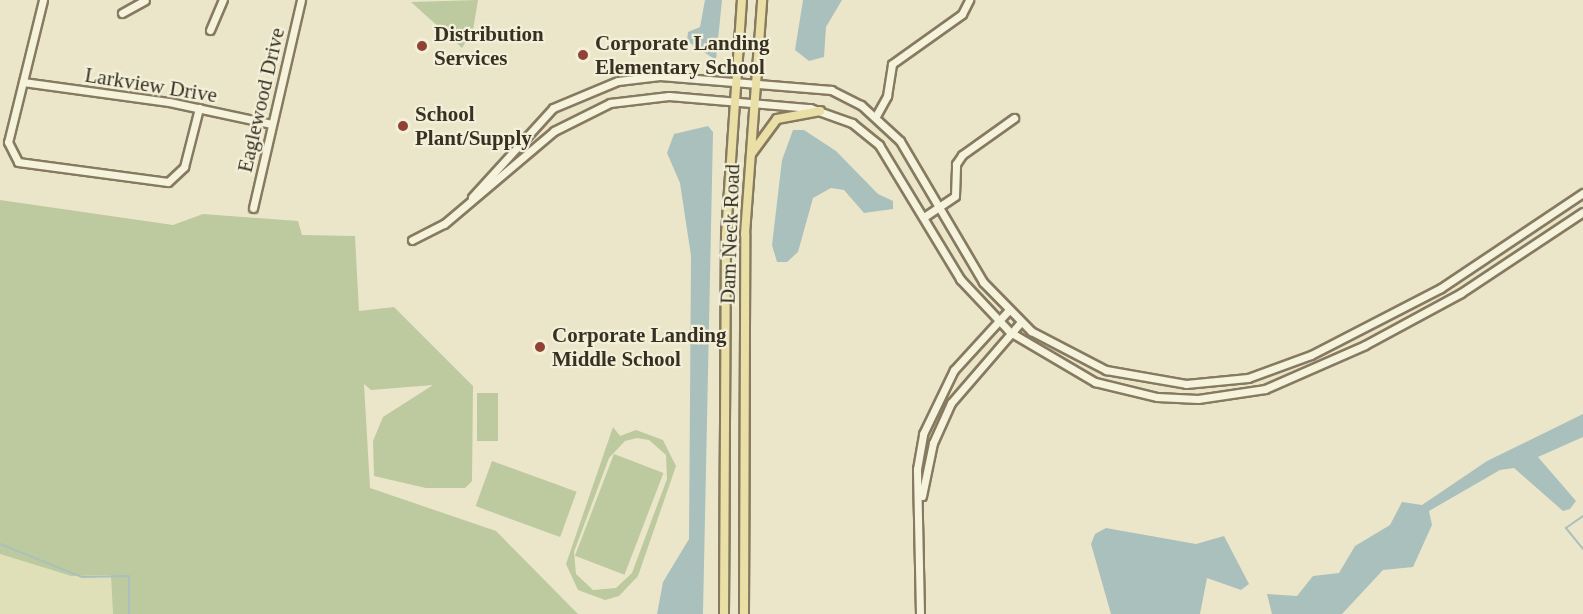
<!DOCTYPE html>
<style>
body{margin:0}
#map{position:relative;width:1583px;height:614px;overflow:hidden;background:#ebe6ca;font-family:"Times New Roman",serif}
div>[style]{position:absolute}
.farmland>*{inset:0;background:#e0e0b8}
.green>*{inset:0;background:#bdc99e;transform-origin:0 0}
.water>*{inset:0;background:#aac0bd}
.stream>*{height:2px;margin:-1px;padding:0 1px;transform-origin:1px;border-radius:1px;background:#aac0bd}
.roads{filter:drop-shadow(2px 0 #867a60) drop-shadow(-2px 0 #867a60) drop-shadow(0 2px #867a60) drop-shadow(0 -2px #867a60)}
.minor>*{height:7px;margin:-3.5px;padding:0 3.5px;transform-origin:3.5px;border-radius:3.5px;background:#f6f3dd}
.major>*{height:8px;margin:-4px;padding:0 4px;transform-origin:4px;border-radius:4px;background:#eadfa6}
.dots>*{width:16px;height:16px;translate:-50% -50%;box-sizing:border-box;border:3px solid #f3f0d9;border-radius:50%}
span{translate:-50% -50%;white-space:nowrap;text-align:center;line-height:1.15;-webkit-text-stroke:4.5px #f3f0d9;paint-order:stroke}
.poi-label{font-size:21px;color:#383022;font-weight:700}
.left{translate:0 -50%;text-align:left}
.street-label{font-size:21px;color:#383022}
</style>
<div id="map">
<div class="farmland">
<div style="clip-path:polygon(0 554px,70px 576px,112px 574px,113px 614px,0 614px)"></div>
</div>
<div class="green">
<div style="clip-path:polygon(478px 0,473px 30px,462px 48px,411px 2px)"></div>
<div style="clip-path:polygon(0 200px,173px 225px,203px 214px,298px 221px,302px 235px,355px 236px,359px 311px,394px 307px,473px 386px,472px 481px,465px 488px,426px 488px,374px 476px,373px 441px,383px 417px,433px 385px,371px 390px,364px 384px,370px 488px,496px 531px,578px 614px,113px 614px,111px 575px,71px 576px,0 554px)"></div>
<div style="left:477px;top:393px;width:21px;height:48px"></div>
<div style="clip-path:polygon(evenodd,613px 427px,620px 436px,636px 430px,663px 440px,676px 466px,638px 576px,619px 596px,605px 600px,578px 590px,566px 564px,613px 427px,637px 438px,649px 440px,666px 455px,667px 479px,632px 573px,616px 588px,593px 590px,576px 574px,574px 552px,609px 458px,625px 441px,637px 438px)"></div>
<div style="left:614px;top:454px;width:53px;height:109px;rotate:21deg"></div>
<div style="left:492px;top:461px;width:90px;height:48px;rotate:20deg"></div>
</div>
<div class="water">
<div style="clip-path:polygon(705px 0,722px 0,716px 60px,687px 41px,688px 32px,700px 27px)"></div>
<div style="clip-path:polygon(803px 0,842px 0,826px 27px,824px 57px,809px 61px,795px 50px)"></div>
<div style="clip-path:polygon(708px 126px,713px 132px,703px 614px,657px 614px,663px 582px,689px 539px,691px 256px,680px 183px,667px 153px,674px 134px)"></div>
<div style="clip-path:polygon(793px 130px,804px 130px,836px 151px,878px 194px,893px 201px,893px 209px,864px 213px,844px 190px,831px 188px,813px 198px,798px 252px,787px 262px,777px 262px,772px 245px,782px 160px)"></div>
<div style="clip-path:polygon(1583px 414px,1583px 437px,1538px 457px,1576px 501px,1570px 509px,1563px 511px,1514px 468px,1500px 470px,1429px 511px,1432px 525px,1413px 567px,1383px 570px,1342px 614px,1272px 614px,1267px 594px,1297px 596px,1313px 576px,1339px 573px,1355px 546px,1390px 525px,1402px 502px,1422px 505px,1487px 461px)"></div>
<div style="clip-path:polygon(1106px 528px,1196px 544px,1224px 536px,1249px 584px,1241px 590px,1207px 578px,1200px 614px,1111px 614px,1091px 544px,1095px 534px)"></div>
</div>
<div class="stream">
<div style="left:1583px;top:516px;width:21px;rotate:145deg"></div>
<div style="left:1566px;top:528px;width:27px;rotate:51deg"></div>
<div style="left:0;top:544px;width:88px;rotate:21.9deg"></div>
<div style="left:82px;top:577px;width:47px;rotate:-1.2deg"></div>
<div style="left:129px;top:576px;width:38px;rotate:90deg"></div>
</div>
<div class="roads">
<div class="minor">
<div style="left:43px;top:0;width:146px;rotate:103.8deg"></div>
<div style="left:8px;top:142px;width:22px;rotate:63deg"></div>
<div style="left:18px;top:162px;width:151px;rotate:7.6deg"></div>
<div style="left:168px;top:182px;width:22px;rotate:-43deg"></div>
<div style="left:184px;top:167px;width:61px;rotate:-75.7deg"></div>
<div style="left:122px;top:13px;width:26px;rotate:-29deg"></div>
<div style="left:210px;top:30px;width:33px;rotate:-67deg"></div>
<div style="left:23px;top:82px;width:147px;rotate:7.8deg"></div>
<div style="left:169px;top:102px;width:105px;rotate:12.1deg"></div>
<div style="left:876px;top:116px;width:23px;rotate:-61deg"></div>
<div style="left:887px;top:96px;width:32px;rotate:-81deg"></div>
<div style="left:892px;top:64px;width:86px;rotate:-35.5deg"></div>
<div style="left:962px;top:14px;width:16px;rotate:-63deg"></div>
<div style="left:472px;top:197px;width:120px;rotate:-47.7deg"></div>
<div style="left:553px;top:108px;width:70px;rotate:-22.6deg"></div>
<div style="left:618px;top:81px;width:42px;rotate:-6.8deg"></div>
<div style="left:660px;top:76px;width:172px;rotate:4.7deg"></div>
<div style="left:831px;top:90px;width:34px;rotate:27deg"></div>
<div style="left:861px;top:105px;width:53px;rotate:42.7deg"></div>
<div style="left:900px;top:141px;width:164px;rotate:59.5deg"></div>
<div style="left:983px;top:282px;width:69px;rotate:45.6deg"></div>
<div style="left:1031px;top:331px;width:85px;rotate:27.5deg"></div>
<div style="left:1106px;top:370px;width:81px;rotate:9.9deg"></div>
<div style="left:1186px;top:384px;width:62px;rotate:-5.5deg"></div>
<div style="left:1248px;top:378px;width:67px;rotate:-20.1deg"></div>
<div style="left:1311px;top:355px;width:146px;rotate:-27.3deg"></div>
<div style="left:1441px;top:288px;width:171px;rotate:-33.8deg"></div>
<div style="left:253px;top:208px;width:213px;rotate:-77deg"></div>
<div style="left:924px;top:217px;width:37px;rotate:-34deg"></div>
<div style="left:955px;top:196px;width:32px;rotate:-88deg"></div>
<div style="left:956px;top:164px;width:11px;rotate:-56deg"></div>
<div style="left:962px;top:155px;width:64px;rotate:-35.4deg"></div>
<div style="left:412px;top:240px;width:36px;rotate:-27deg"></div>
<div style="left:444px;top:224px;width:144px;rotate:-40.2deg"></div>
<div style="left:554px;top:131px;width:63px;rotate:-26.6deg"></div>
<div style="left:610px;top:103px;width:59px;rotate:-6.8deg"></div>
<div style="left:669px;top:96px;width:142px;rotate:4.9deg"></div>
<div style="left:810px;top:108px;width:45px;rotate:19.7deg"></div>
<div style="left:852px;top:123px;width:35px;rotate:39deg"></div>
<div style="left:879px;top:145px;width:157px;rotate:58.8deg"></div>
<div style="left:960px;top:279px;width:73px;rotate:46.7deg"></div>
<div style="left:1010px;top:332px;width:99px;rotate:30.5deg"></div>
<div style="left:1095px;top:382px;width:64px;rotate:13.6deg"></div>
<div style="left:1157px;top:397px;width:41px;rotate:2.8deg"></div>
<div style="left:1198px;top:399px;width:68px;rotate:-8.5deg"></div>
<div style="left:1265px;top:389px;width:109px;rotate:-23.7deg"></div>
<div style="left:1365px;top:345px;width:109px;rotate:-28.4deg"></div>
<div style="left:1461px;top:293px;width:146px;rotate:-33.6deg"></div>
<div style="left:922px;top:496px;width:54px;rotate:-78.3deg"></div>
<div style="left:933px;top:443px;width:44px;rotate:-65.8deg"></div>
<div style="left:951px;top:403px;width:107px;rotate:-49.2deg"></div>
<div style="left:920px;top:614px;width:145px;rotate:-91.2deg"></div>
<div style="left:917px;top:469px;width:36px;rotate:-80deg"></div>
<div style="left:923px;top:434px;width:71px;rotate:-64.2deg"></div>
<div style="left:954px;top:370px;width:81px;rotate:-47.5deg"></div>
</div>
<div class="major">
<div style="left:752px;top:153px;width:42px;rotate:-53.7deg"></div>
<div style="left:777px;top:119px;width:44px;rotate:-10.5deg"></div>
<div style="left:724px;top:614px;width:380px;rotate:-89.7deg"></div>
<div style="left:726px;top:234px;width:235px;rotate:-86.1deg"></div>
<div style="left:744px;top:614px;width:380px;rotate:-89.8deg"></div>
<div style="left:745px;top:234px;width:235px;rotate:-85.8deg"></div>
</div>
</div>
<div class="dots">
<div style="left:422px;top:46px;background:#904235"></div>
<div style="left:583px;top:55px;background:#904235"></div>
<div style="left:403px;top:126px;background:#904235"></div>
<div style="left:540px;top:347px;background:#904235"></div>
</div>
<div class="poi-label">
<span class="left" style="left:434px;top:46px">Distribution<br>Services</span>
<span class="left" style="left:595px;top:55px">Corporate Landing<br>Elementary School</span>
<span class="left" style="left:415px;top:126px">School<br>Plant/Supply</span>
<span class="left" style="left:552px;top:347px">Corporate Landing<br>Middle School</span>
</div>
<div class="street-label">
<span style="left:151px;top:85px;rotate:9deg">Larkview Drive</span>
<span style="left:261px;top:100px;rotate:-77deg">Eaglewood Drive</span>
<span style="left:730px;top:234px;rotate:-88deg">Dam Neck Road</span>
</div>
</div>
